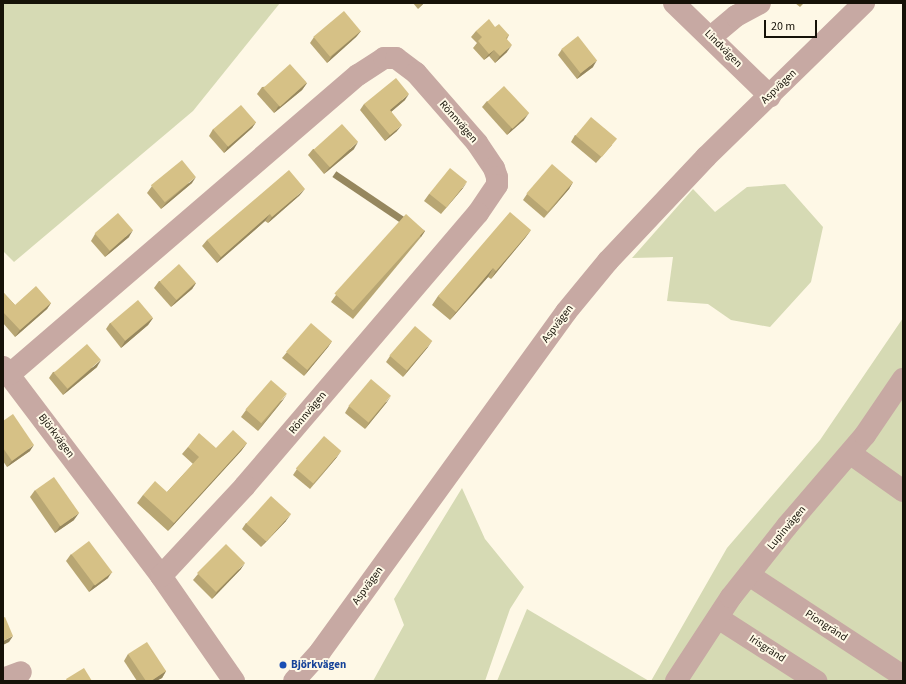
<!DOCTYPE html>
<meta charset="utf-8">
<style>
body{margin:0}
#map{position:relative;width:906px;height:684px;overflow:hidden;background:#fef8e6;font-family:"Source Sans 3",sans-serif}
div>[style]{position:absolute}
.green>*{inset:0;background:#d6dab4}
.minor>*{height:22px;margin:-11px;padding:0 11px;transform-origin:11px;border-radius:11px;background:#c7a9a3}
.wall>*{inset:0;background:#b8a673}
.shaded-wall>*{inset:0;background:#96875e;transform-origin:0 0}
.building>*{inset:0;background:#d6c186;transform-origin:0 0}
.dots>*{width:11px;height:11px;translate:-50% -50%;box-sizing:border-box;border:2px solid #fef8e6;border-radius:50%}
span{translate:-50% -50%;white-space:nowrap;text-align:center;line-height:1.15;-webkit-text-stroke:4px #fef8e6;paint-order:stroke}
.street-label{font-size:11px;color:#161208}
.transit-label{font-size:11px;color:#164399;font-weight:700}
.left{translate:0 -50%;text-align:left}
.frame{position:absolute;inset:0;border:4px solid #161208;pointer-events:none}
.scale{position:absolute;left:764px;top:20px;width:53px;height:18px;box-sizing:border-box;border:2px solid #161208;border-top:0;padding-left:5px;font-size:12px;line-height:14px;white-space:nowrap;color:#161208;-webkit-text-stroke:3px #fef8e6;paint-order:stroke}
</style>
<div id="map">
<div class="green">
<div style="clip-path:polygon(3px 3px,280px 3px,193px 111px,14px 262px,3px 251px)"></div>
<div style="clip-path:polygon(785px 184px,823px 227px,811px 282px,770px 327px,731px 320px,708px 304px,667px 301px,673px 257px,632px 258px,693px 189px,715px 212px,747px 187px)"></div>
<div style="clip-path:polygon(903px 318px,903px 681px,651px 681px,727px 548px,820px 440px)"></div>
<div style="clip-path:polygon(462px 488px,485px 539px,524px 587px,510px 609px,485px 681px,373px 681px,404px 625px,394px 599px)"></div>
<div style="clip-path:polygon(527px 609px,649px 681px,497px 681px)"></div>
</div>
<div class="minor">
<div style="left:674px;top:3px;width:134px;rotate:44.1deg"></div>
<div style="left:711px;top:37px;width:33px;rotate:-40deg"></div>
<div style="left:736px;top:16px;width:27px;rotate:-28deg"></div>
<div style="left:3px;top:367px;width:262px;rotate:52.9deg"></div>
<div style="left:161px;top:576px;width:128px;rotate:55.2deg"></div>
<div style="left:10px;top:374px;width:459px;rotate:-40.7deg"></div>
<div style="left:358px;top:75px;width:31px;rotate:-33deg"></div>
<div style="left:384px;top:58px;width:12px"></div>
<div style="left:396px;top:58px;width:25px;rotate:37deg"></div>
<div style="left:416px;top:73px;width:93px;rotate:48.9deg"></div>
<div style="left:477px;top:143px;width:30px;rotate:56deg"></div>
<div style="left:494px;top:168px;width:9px;rotate:72deg"></div>
<div style="left:497px;top:177px;width:8px;rotate:90deg"></div>
<div style="left:497px;top:185px;width:34px;rotate:124deg"></div>
<div style="left:478px;top:213px;width:359px;rotate:130.5deg"></div>
<div style="left:245px;top:486px;width:123px;rotate:133deg"></div>
<div style="left:851px;top:454px;width:64px;rotate:35.4deg"></div>
<div style="left:749px;top:575px;width:184px;rotate:33.3deg"></div>
<div style="left:718px;top:618px;width:117px;rotate:32.7deg"></div>
<div style="left:3px;top:679px;width:19px;rotate:-21deg"></div>
<div style="left:294px;top:681px;width:39px;rotate:-48deg"></div>
<div style="left:320px;top:652px;width:420px;rotate:-54.1deg"></div>
<div style="left:566px;top:312px;width:66px;rotate:-50.5deg"></div>
<div style="left:608px;top:261px;width:143px;rotate:-46.7deg"></div>
<div style="left:706px;top:157px;width:221px;rotate:-44.3deg"></div>
<div style="left:676px;top:681px;width:100px;rotate:-56.8deg"></div>
<div style="left:731px;top:597px;width:90px;rotate:-51.7deg"></div>
<div style="left:787px;top:526px;width:120px;rotate:-49.4deg"></div>
<div style="left:865px;top:435px;width:68px;rotate:-55.8deg"></div>
</div>
<div class="wall">
<div style="clip-path:polygon(413px 3px,424px 3px,418px 9px)"></div>
<div style="clip-path:polygon(795px 3px,804px 3px,800px 7px)"></div>
<div style="clip-path:polygon(495px 27px,509px 35px,507px 39px,507px 52px,495px 63px,489px 56px,484px 60px,473px 48px,477px 43px,471px 37px,476px 31px)"></div>
<div style="clip-path:polygon(361px 31px,356px 37px,327px 63px,310px 43px,314px 37px)"></div>
<div style="clip-path:polygon(562px 49px,593px 67px,577px 79px,558px 55px)"></div>
<div style="clip-path:polygon(307px 83px,302px 90px,274px 113px,257px 94px,262px 87px)"></div>
<div style="clip-path:polygon(405px 100px,391px 112px,397px 131px,385px 141px,360px 110px,364px 104px)"></div>
<div style="clip-path:polygon(487px 101px,524px 120px,507px 135px,482px 107px)"></div>
<div style="clip-path:polygon(256px 122px,252px 128px,224px 153px,209px 136px,213px 129px)"></div>
<div style="clip-path:polygon(575px 135px,612px 145px,596px 163px,571px 142px)"></div>
<div style="clip-path:polygon(313px 149px,354px 149px,324px 174px,308px 155px)"></div>
<div style="clip-path:polygon(573px 182px,569px 189px,544px 218px,523px 200px,527px 194px)"></div>
<div style="clip-path:polygon(192px 183px,161px 209px,147px 193px,152px 186px)"></div>
<div style="clip-path:polygon(463px 188px,441px 214px,424px 201px,429px 194px)"></div>
<div style="clip-path:polygon(300px 195px,268px 223px,265px 221px,217px 263px,202px 246px,207px 240px)"></div>
<div style="clip-path:polygon(531px 230px,525px 238px,491px 279px,488px 277px,450px 320px,432px 305px,438px 296px)"></div>
<div style="clip-path:polygon(425px 231px,421px 237px,353px 319px,331px 302px,336px 295px)"></div>
<div style="clip-path:polygon(95px 234px,129px 237px,105px 257px,91px 241px)"></div>
<div style="clip-path:polygon(159px 281px,196px 283px,192px 289px,171px 307px,154px 288px)"></div>
<div style="clip-path:polygon(3px 292px,15px 305px,51px 303px,47px 309px,15px 337px,3px 323px)"></div>
<div style="clip-path:polygon(153px 318px,148px 325px,121px 348px,106px 329px,110px 323px)"></div>
<div style="clip-path:polygon(332px 341px,328px 347px,304px 376px,282px 358px,287px 352px)"></div>
<div style="clip-path:polygon(428px 347px,403px 377px,386px 362px,390px 356px)"></div>
<div style="clip-path:polygon(97px 367px,63px 395px,49px 378px,53px 372px)"></div>
<div style="clip-path:polygon(283px 400px,258px 431px,241px 417px,246px 410px)"></div>
<div style="clip-path:polygon(387px 402px,365px 429px,345px 413px,349px 406px)"></div>
<div style="clip-path:polygon(3px 421px,30px 451px,7px 467px,3px 461px)"></div>
<div style="clip-path:polygon(247px 443px,241px 451px,168px 531px,137px 503px,143px 495px,167px 492px,193px 464px,182px 454px,188px 447px,216px 448px)"></div>
<div style="clip-path:polygon(337px 457px,310px 489px,293px 475px,297px 469px)"></div>
<div style="clip-path:polygon(35px 490px,74px 520px,55px 533px,30px 497px)"></div>
<div style="clip-path:polygon(286px 521px,261px 547px,242px 529px,246px 523px)"></div>
<div style="clip-path:polygon(71px 554px,108px 578px,89px 592px,66px 561px)"></div>
<div style="clip-path:polygon(241px 569px,212px 599px,193px 580px,198px 574px)"></div>
<div style="clip-path:polygon(128px 654px,166px 671px,162px 678px,156px 681px,137px 681px,124px 661px)"></div>
</div>
<div class="shaded-wall">
<div style="clip-path:polygon(423px 3px,424px 3px,418px 9px)"></div>
<div style="clip-path:polygon(361px 31px,356px 37px,327px 63px,332px 56px)"></div>
<div style="clip-path:polygon(512px 45px,507px 52px,495px 63px,500px 56px)"></div>
<div style="clip-path:polygon(494px 50px,489px 56px,484px 60px,489px 54px)"></div>
<div style="clip-path:polygon(597px 60px,593px 67px,577px 79px,581px 73px)"></div>
<div style="clip-path:polygon(307px 83px,302px 90px,274px 113px,278px 107px)"></div>
<div style="clip-path:polygon(409px 94px,405px 100px,385px 117px,390px 110px)"></div>
<div style="clip-path:polygon(529px 113px,524px 120px,507px 135px,511px 129px)"></div>
<div style="clip-path:polygon(256px 122px,252px 128px,224px 153px,228px 146px)"></div>
<div style="clip-path:polygon(402px 125px,397px 131px,385px 141px,390px 135px)"></div>
<div style="clip-path:polygon(358px 142px,354px 149px,324px 174px,329px 168px)"></div>
<div style="clip-path:polygon(196px 177px,192px 183px,161px 209px,166px 203px)"></div>
<div style="clip-path:polygon(467px 182px,463px 188px,441px 214px,446px 208px)"></div>
<div style="clip-path:polygon(573px 182px,569px 189px,544px 218px,549px 212px)"></div>
<div style="clip-path:polygon(305px 189px,300px 195px,268px 223px,272px 217px)"></div>
<div style="clip-path:polygon(270px 214px,265px 221px,217px 263px,221px 257px)"></div>
<div style="clip-path:polygon(133px 230px,129px 237px,105px 257px,110px 251px)"></div>
<div style="clip-path:polygon(531px 230px,525px 238px,491px 279px,496px 271px)"></div>
<div style="left:425px;top:231px;width:7px;height:107px;rotate:124deg"></div>
<div style="clip-path:polygon(493px 268px,488px 277px,450px 320px,456px 312px)"></div>
<div style="clip-path:polygon(196px 283px,192px 289px,171px 307px,176px 301px)"></div>
<div style="clip-path:polygon(51px 303px,47px 309px,15px 337px,20px 330px)"></div>
<div style="clip-path:polygon(153px 318px,148px 325px,121px 348px,125px 341px)"></div>
<div style="clip-path:polygon(332px 341px,328px 347px,304px 376px,308px 370px)"></div>
<div style="clip-path:polygon(432px 341px,428px 347px,403px 377px,408px 370px)"></div>
<div style="clip-path:polygon(101px 360px,97px 367px,63px 395px,68px 389px)"></div>
<div style="clip-path:polygon(287px 394px,283px 400px,258px 431px,263px 424px)"></div>
<div style="clip-path:polygon(391px 396px,387px 402px,365px 429px,369px 423px)"></div>
<div style="clip-path:polygon(247px 443px,241px 451px,168px 531px,174px 523px)"></div>
<div style="clip-path:polygon(34px 445px,30px 451px,7px 467px,12px 461px)"></div>
<div style="clip-path:polygon(341px 451px,337px 457px,310px 489px,315px 483px)"></div>
<div style="clip-path:polygon(79px 513px,74px 520px,55px 533px,60px 526px)"></div>
<div style="clip-path:polygon(291px 514px,286px 521px,261px 547px,266px 541px)"></div>
<div style="clip-path:polygon(245px 563px,241px 569px,212px 599px,217px 592px)"></div>
<div style="clip-path:polygon(112px 572px,108px 578px,89px 592px,93px 586px)"></div>
<div style="clip-path:polygon(13px 636px,9px 642px,3px 645px,3px 641px)"></div>
<div style="clip-path:polygon(166px 671px,162px 678px,156px 681px,151px 681px)"></div>
</div>
<div class="building">
<div style="left:344px;top:11px;width:26px;height:40px;rotate:50deg"></div>
<div style="clip-path:polygon(489px 19px,495px 27px,499px 24px,509px 35px,506px 38px,512px 45px,500px 56px,494px 50px,489px 54px,478px 41px,482px 37px,476px 31px)"></div>
<div style="left:578px;top:36px;width:31px;height:21px;rotate:52deg"></div>
<div style="left:290px;top:64px;width:25px;height:36px;rotate:48deg"></div>
<div style="clip-path:polygon(396px 78px,409px 94px,390px 110px,402px 125px,390px 135px,364px 104px)"></div>
<div style="left:504px;top:86px;width:37px;height:23px;rotate:47deg"></div>
<div style="left:241px;top:105px;width:23px;height:37px;rotate:49deg"></div>
<div style="left:591px;top:117px;width:34px;height:24px;rotate:40deg"></div>
<div style="left:342px;top:124px;width:24px;height:38px;rotate:48deg"></div>
<div style="left:182px;top:160px;width:22px;height:40px;rotate:51deg"></div>
<div style="left:552px;top:164px;width:28px;height:39px;rotate:41deg"></div>
<div style="left:450px;top:168px;width:22px;height:33px;rotate:39deg"></div>
<div style="clip-path:polygon(289px 170px,305px 189px,272px 217px,270px 214px,221px 257px,207px 240px)"></div>
<div style="clip-path:polygon(510px 212px,531px 230px,496px 271px,493px 268px,456px 312px,438px 296px)"></div>
<div style="left:118px;top:213px;width:23px;height:31px;rotate:49deg"></div>
<div style="left:406px;top:214px;width:25px;height:107px;rotate:42deg"></div>
<div style="left:179px;top:264px;width:25px;height:26px;rotate:48deg"></div>
<div style="clip-path:polygon(36px 286px,51px 303px,20px 330px,3px 312px,3px 292px,15px 305px)"></div>
<div style="left:138px;top:300px;width:23px;height:36px;rotate:50deg"></div>
<div style="left:311px;top:323px;width:28px;height:38px;rotate:41deg"></div>
<div style="left:415px;top:326px;width:23px;height:39px;rotate:41deg"></div>
<div style="left:87px;top:344px;width:21px;height:44px;rotate:49deg"></div>
<div style="left:371px;top:379px;width:26px;height:35px;rotate:40deg"></div>
<div style="left:271px;top:380px;width:21px;height:39px;rotate:41deg"></div>
<div style="clip-path:polygon(13px 414px,34px 445px,12px 461px,3px 448px,3px 421px)"></div>
<div style="clip-path:polygon(233px 430px,247px 443px,174px 523px,143px 495px,155px 481px,167px 492px,199px 457px,188px 447px,199px 433px,216px 448px)"></div>
<div style="left:324px;top:436px;width:23px;height:43px;rotate:41deg"></div>
<div style="left:54px;top:477px;width:44px;height:23px;rotate:55deg"></div>
<div style="left:271px;top:496px;width:27px;height:37px;rotate:42deg"></div>
<div style="left:89px;top:541px;width:39px;height:22px;rotate:53deg"></div>
<div style="left:226px;top:544px;width:27px;height:41px;rotate:45deg"></div>
<div style="clip-path:polygon(5px 617px,13px 636px,3px 641px,3px 618px)"></div>
<div style="clip-path:polygon(147px 642px,166px 671px,151px 681px,146px 681px,128px 654px)"></div>
<div style="clip-path:polygon(84px 668px,92px 681px,67px 681px,66px 679px)"></div>
</div>
<div class="dots">
<div style="left:283px;top:665px;background:#1a4fb4"></div>
</div>
<div class="street-label">
<span style="left:723px;top:49px;rotate:45deg">Lindvägen</span>
<span style="left:779px;top:87px;rotate:-44deg">Aspvägen</span>
<span style="left:458px;top:122px;rotate:49deg">Rönnvägen</span>
<span style="left:558px;top:324px;rotate:-53deg">Aspvägen</span>
<span style="left:308px;top:413px;rotate:-50deg">Rönnvägen</span>
<span style="left:56px;top:436px;rotate:53deg">Björkvägen</span>
<span style="left:787px;top:528px;rotate:-50deg">Lupinvägen</span>
<span style="left:368px;top:586px;rotate:-54deg">Aspvägen</span>
<span style="left:826px;top:626px;rotate:33deg">Piongränd</span>
<span style="left:767px;top:649px;rotate:33deg">Irisgränd</span>
</div>
<div class="transit-label">
<span class="left" style="left:291px;top:665px">Björkvägen</span>
</div>
<div class="frame"></div>
<div class="scale">20 m</div>
</div>
